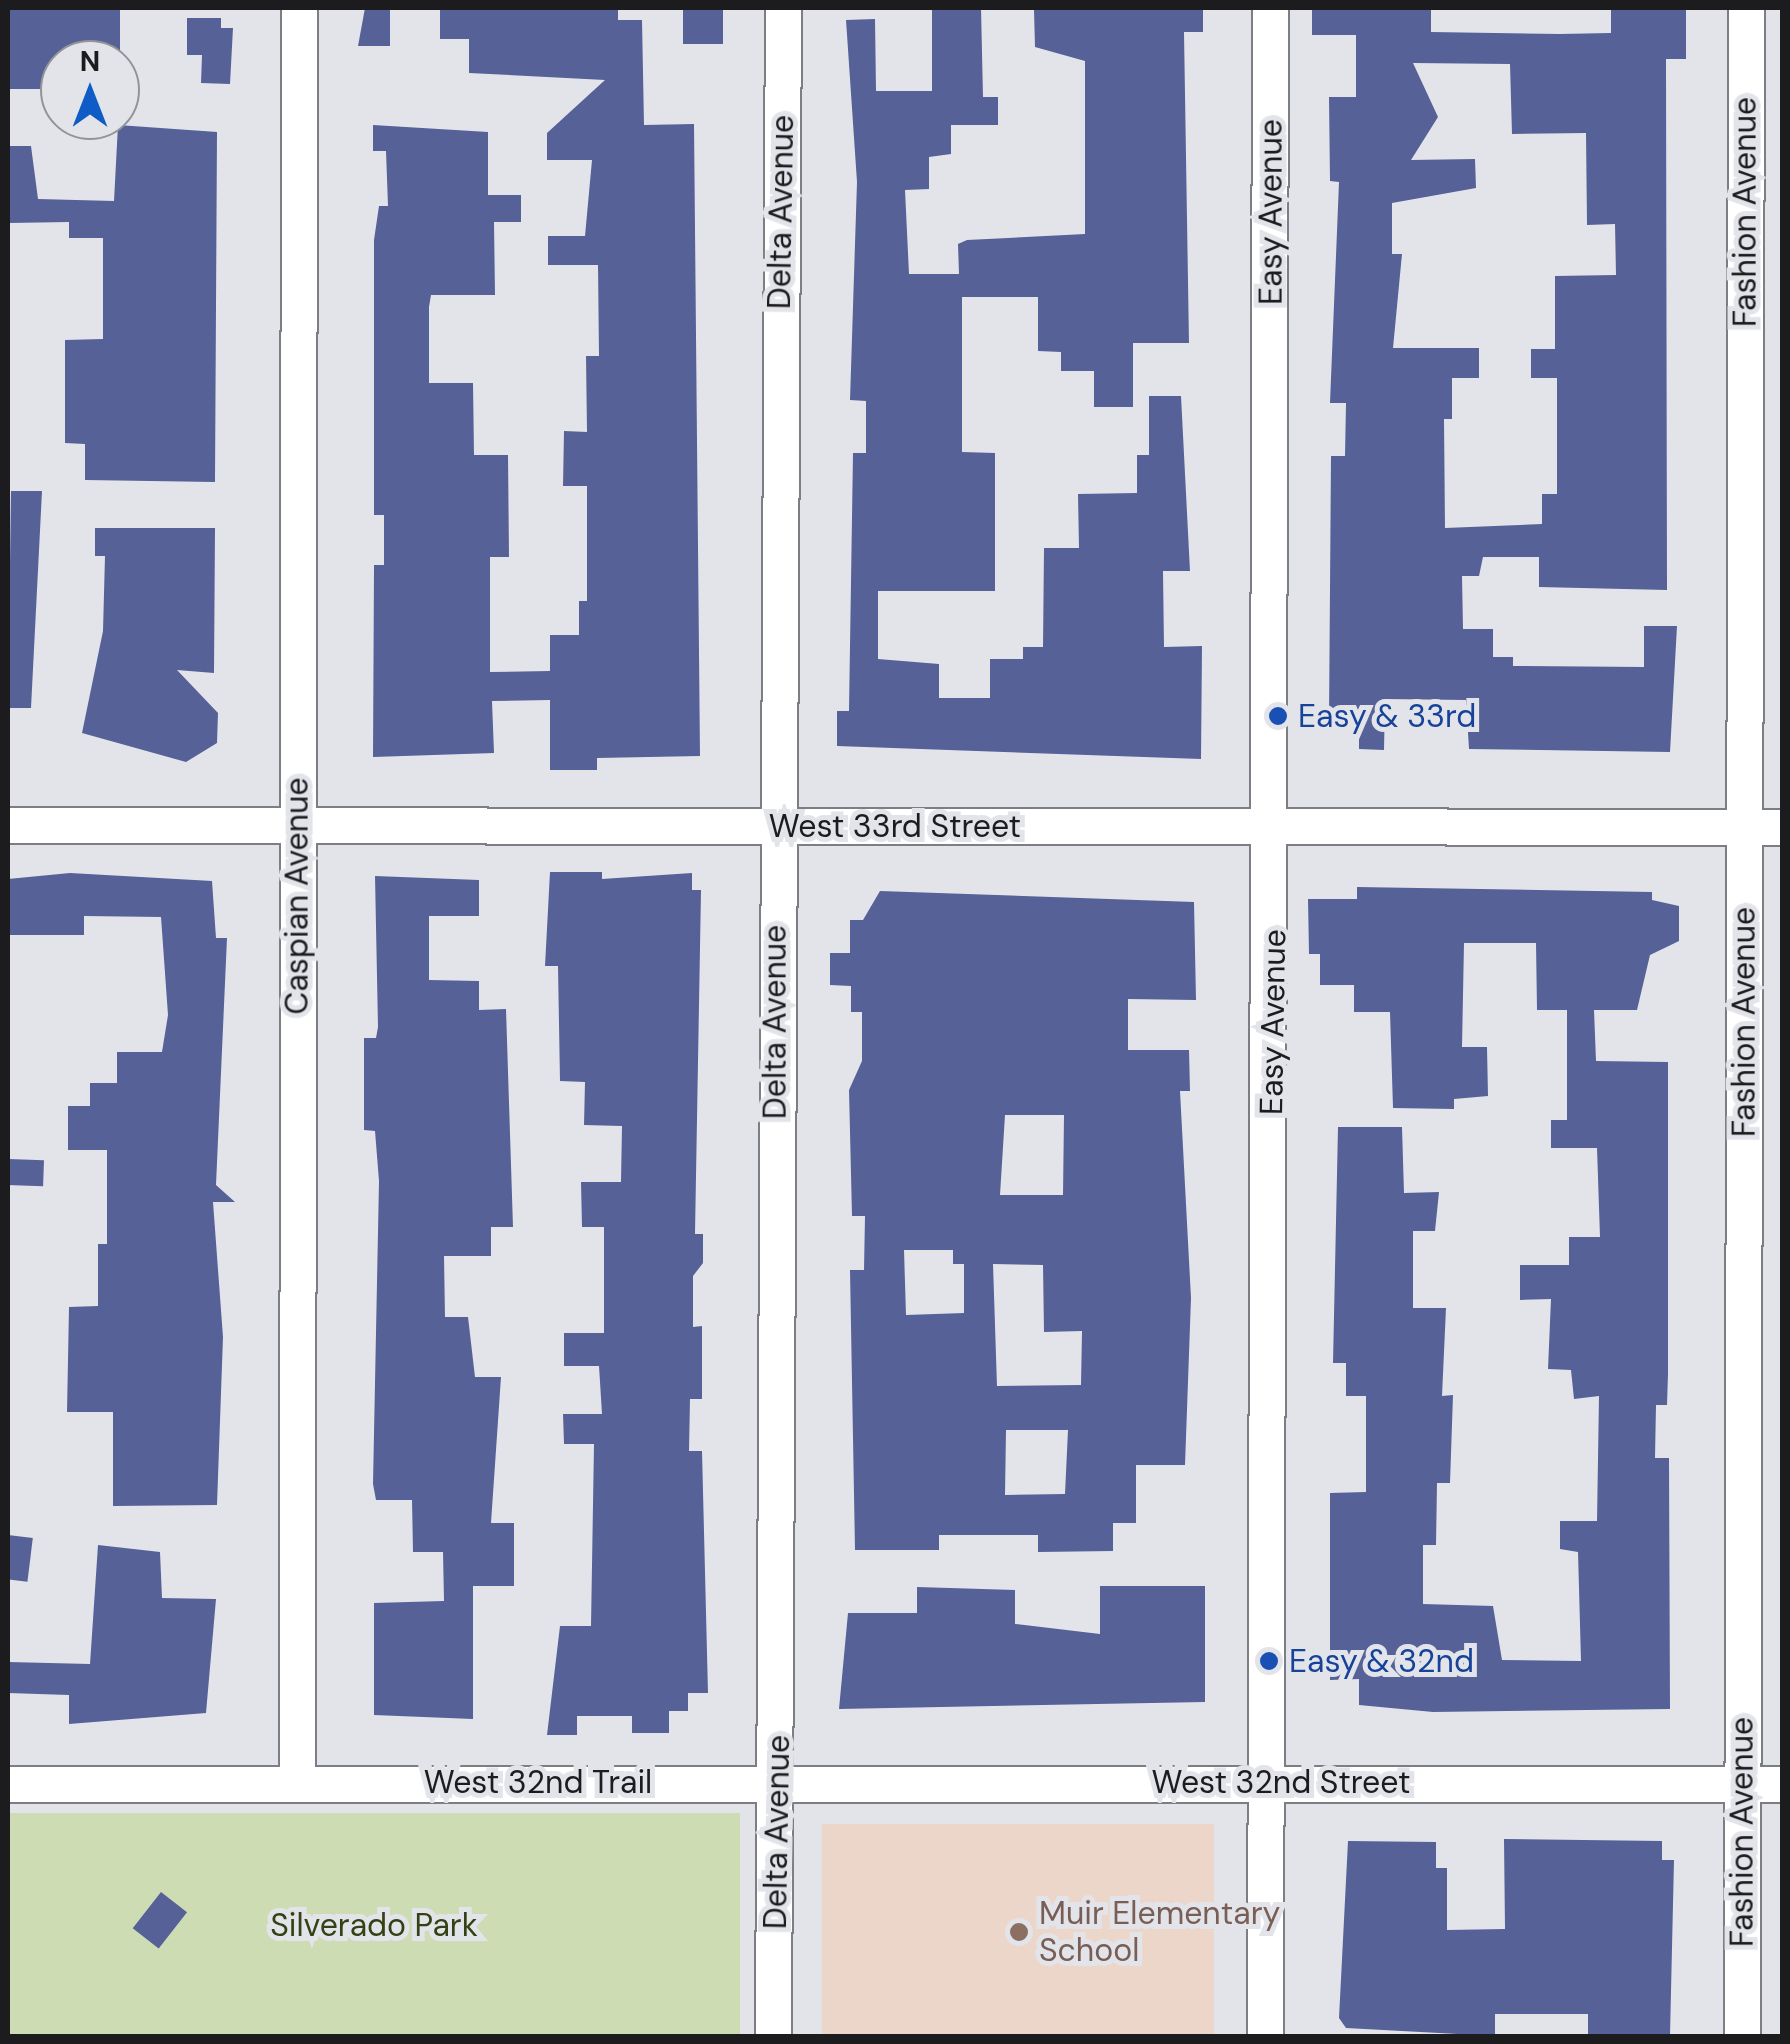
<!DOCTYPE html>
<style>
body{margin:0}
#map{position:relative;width:1790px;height:2044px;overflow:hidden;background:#e2e4ea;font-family:"DM Sans",sans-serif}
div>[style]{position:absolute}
.education>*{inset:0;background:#ecd5c9;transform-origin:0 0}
.green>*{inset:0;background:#cedcb4;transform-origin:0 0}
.building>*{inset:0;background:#566197;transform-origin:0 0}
.roads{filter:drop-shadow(2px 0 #7c7e84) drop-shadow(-2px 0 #7c7e84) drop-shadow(0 2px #7c7e84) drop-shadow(0 -2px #7c7e84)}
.minor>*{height:35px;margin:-17.5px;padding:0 17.5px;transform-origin:17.5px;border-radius:17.5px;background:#fff}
.dots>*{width:28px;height:28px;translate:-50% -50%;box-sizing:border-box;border:5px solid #e2e4ea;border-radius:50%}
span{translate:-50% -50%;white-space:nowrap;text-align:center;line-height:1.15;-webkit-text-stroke:10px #e2e4ea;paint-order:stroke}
.street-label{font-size:32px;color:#1c1c1e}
.transit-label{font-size:32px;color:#164399}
.left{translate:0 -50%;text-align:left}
.education-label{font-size:32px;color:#785e54}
.park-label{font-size:32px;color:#344114}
.frame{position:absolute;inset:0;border:10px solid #1c1c1e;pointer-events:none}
.north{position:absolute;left:40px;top:40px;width:100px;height:100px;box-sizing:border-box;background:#e2e4ea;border:2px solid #939498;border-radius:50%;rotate:0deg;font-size:28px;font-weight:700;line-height:40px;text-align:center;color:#1c1c1e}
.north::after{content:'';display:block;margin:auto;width:35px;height:45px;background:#0f5cc6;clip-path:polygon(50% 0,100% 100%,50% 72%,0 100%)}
</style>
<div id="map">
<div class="education">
<div style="left:1214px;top:1824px;width:212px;height:392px;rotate:90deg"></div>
</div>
<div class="green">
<div style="left:8px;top:1813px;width:732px;height:223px"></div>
</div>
<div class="building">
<div style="clip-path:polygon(8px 8px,120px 8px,120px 60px,60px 60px,60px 89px,8px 89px)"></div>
<div style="clip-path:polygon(365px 8px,390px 8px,390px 46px,358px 46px)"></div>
<div style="clip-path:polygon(440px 8px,618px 8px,618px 20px,642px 20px,644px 125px,694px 124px,700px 756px,597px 758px,597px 770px,550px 770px,550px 700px,492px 701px,494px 753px,373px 757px,374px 565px,384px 565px,384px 515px,374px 515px,374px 240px,379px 206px,388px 206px,386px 151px,373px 151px,373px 125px,488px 132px,488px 195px,521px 195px,521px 222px,494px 222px,495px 295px,431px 295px,429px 307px,429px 383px,473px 383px,474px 455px,508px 455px,509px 557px,490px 557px,490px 672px,550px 671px,550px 635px,579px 635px,579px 601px,587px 601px,587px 486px,563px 486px,564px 431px,587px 432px,586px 356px,599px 356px,598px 265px,548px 265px,548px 236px,585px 236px,592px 160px,547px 160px,547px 133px,605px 80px,469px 73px,469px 39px,440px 39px)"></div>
<div style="left:683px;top:8px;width:40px;height:36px"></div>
<div style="clip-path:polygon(932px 8px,981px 8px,983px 97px,998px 97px,998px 125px,951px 125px,951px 154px,929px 157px,929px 189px,905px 190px,909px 274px,959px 274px,958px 244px,967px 240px,1085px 234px,1085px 61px,1035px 47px,1034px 10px,1203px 8px,1203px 32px,1184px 32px,1189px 343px,1133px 343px,1133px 407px,1094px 407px,1094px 371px,1061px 371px,1061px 352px,1038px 351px,1038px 297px,962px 297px,962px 452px,995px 453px,995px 591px,878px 591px,878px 659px,939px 664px,939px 698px,990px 698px,990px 659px,1023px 659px,1023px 647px,1043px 647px,1044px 548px,1079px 548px,1078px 494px,1137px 493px,1137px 455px,1149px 455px,1149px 396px,1181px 396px,1190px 571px,1163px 571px,1164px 647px,1202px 646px,1201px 759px,837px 746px,837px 711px,849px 711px,853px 453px,866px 453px,866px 401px,850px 400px,857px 182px,846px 20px,875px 19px,876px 91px,932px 91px)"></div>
<div style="clip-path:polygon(evenodd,1312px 8px,1431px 8px,1431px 32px,1560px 34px,1611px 33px,1611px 8px,1686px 8px,1686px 59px,1666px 59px,1667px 590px,1539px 587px,1539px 557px,1483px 557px,1479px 576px,1462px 576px,1463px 629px,1493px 629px,1493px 657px,1513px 657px,1513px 666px,1644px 667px,1644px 626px,1677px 626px,1670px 752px,1469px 749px,1466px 700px,1385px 699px,1384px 750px,1359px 749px,1359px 721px,1329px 721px,1331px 456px,1345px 456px,1346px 403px,1330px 403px,1339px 182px,1330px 181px,1329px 97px,1356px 97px,1356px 35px,1312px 35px,1312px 8px,1413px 63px,1510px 64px,1512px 134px,1586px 133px,1587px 225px,1615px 224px,1616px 275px,1555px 276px,1555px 349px,1531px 349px,1531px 378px,1557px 378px,1557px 494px,1542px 494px,1542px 524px,1445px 528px,1444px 419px,1452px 419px,1452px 378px,1479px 378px,1479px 348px,1393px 348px,1402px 254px,1392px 254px,1392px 203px,1476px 188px,1475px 159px,1411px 160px,1438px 117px,1413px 63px)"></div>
<div style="clip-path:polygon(187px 18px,221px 18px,221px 28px,233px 28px,230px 84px,201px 83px,202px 55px,187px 55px)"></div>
<div style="clip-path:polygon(118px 125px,217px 132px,215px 482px,85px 480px,85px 444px,65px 443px,65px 340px,103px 339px,103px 238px,69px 238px,69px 222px,8px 223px,8px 146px,31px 146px,38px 199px,114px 201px)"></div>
<div style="clip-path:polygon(11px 491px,42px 491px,31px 708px,8px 708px)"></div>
<div style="clip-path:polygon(95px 528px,215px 528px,214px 673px,177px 670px,218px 713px,217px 743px,186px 762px,82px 733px,103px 631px,105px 556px,95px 556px)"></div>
<div style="clip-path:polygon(550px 872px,602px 872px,602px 879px,692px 873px,692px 890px,701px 890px,695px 1234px,703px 1234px,703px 1263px,693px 1276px,693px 1327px,702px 1326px,702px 1399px,690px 1399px,689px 1451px,702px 1451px,708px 1693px,688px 1693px,688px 1711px,669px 1711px,669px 1733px,632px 1733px,632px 1716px,577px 1716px,577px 1735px,547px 1735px,560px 1626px,591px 1626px,594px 1444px,564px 1444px,563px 1414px,602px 1414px,599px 1366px,564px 1366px,564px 1333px,604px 1333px,604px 1227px,582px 1227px,581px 1182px,621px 1182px,622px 1126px,584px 1125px,585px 1082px,560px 1081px,558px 966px,545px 966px)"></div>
<div style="clip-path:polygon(70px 873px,212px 881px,216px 938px,227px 938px,216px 1185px,235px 1202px,213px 1202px,223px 1337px,217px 1505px,113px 1506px,113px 1412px,67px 1412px,69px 1307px,98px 1306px,98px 1244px,107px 1244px,107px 1150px,68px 1150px,68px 1106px,90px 1106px,90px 1083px,117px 1083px,117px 1052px,162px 1052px,168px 1015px,161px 917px,84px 916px,84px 935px,8px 935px,8px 879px)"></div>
<div style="clip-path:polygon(375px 876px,479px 880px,479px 916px,429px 916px,429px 980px,479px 981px,479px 1010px,506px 1009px,513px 1227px,491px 1227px,491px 1256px,444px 1256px,445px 1317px,468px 1317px,475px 1377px,501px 1377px,491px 1523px,514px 1523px,514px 1586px,473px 1586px,473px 1719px,374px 1715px,374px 1603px,444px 1601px,443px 1552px,413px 1552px,412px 1500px,376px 1500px,373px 1484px,379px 1181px,375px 1131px,364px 1130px,364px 1038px,376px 1038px,378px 1027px)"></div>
<div style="clip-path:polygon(1357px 887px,1652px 892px,1652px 900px,1679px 906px,1679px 941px,1650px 955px,1637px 1010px,1594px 1010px,1596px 1061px,1668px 1062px,1668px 1374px,1667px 1405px,1656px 1405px,1655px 1458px,1669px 1458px,1670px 1709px,1433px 1712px,1359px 1705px,1359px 1679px,1330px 1680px,1330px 1493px,1366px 1492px,1366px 1396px,1346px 1396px,1346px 1363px,1333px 1363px,1338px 1127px,1402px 1127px,1404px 1193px,1439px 1192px,1435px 1231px,1413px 1231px,1413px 1308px,1446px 1308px,1442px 1396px,1453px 1395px,1450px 1483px,1437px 1483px,1436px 1545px,1423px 1545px,1423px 1604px,1493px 1606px,1502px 1660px,1581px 1661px,1578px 1552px,1560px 1549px,1560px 1521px,1597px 1521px,1599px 1396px,1574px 1399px,1571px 1370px,1548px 1369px,1551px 1299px,1520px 1300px,1520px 1265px,1569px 1265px,1569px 1237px,1600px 1237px,1597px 1148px,1551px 1148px,1551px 1120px,1567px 1120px,1567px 1010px,1537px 1010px,1536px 943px,1464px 943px,1462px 1047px,1487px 1047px,1488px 1096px,1454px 1099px,1454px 1109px,1393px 1108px,1390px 1012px,1354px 1012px,1354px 985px,1320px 985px,1320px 954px,1309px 954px,1308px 899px,1357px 899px)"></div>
<div style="clip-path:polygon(evenodd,880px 891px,1194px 902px,1196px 1000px,1128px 999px,1128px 1050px,1189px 1050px,1190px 1091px,1180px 1091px,1191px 1298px,1185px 1465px,1136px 1465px,1136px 1523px,1113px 1523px,1113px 1551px,1038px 1552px,1038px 1535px,939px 1535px,939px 1550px,855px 1550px,850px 1270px,864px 1270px,865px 1216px,852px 1216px,849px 1090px,862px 1061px,862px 1012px,851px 1012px,851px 986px,830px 985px,830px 953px,850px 953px,850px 920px,863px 920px,880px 891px,1005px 1115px,1064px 1115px,1063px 1195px,1000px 1195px,1005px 1115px,880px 891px,904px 1250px,953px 1250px,953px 1264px,964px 1264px,964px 1313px,906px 1315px,904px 1250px,880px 891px,993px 1264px,1043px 1265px,1044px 1332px,1082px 1331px,1081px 1385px,997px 1386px,993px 1264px,880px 891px,1006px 1430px,1068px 1430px,1065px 1494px,1005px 1495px,1006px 1430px)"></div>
<div style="left:8px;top:1159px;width:36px;height:26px;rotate:2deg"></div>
<div style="left:8px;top:1535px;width:25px;height:44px;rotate:7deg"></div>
<div style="clip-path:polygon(98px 1545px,160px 1552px,162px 1598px,216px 1599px,206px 1713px,69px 1724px,69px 1695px,8px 1693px,8px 1662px,90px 1664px)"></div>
<div style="clip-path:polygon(1100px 1586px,1205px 1586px,1205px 1702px,839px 1709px,848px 1613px,917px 1613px,917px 1587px,1015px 1590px,1015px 1624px,1100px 1634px)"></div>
<div style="clip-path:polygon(1504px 1839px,1662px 1841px,1662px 1860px,1674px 1860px,1670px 2036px,1588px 2036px,1588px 2014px,1495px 2014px,1495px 2036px,1346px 2028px,1339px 2018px,1348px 1841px,1436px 1842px,1436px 1868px,1447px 1868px,1447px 1930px,1505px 1929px)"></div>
<div style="left:161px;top:1892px;width:33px;height:46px;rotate:38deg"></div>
</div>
<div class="roads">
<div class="minor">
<div style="left:8px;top:825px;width:1774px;rotate:0.06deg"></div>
<div style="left:8px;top:1784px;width:1774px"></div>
<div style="left:297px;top:1784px;width:1776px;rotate:-89.94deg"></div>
<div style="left:773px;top:2036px;width:2028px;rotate:-89.72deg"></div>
<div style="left:1265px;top:2036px;width:2028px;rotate:-89.86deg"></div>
<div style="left:1742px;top:2036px;width:2028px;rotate:-89.89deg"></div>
</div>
</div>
<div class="dots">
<div style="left:1278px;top:716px;background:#1a4fb4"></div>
<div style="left:1269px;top:1661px;background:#1a4fb4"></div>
<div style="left:1019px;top:1932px;background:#8d6e63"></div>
</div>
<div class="street-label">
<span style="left:781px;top:212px;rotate:-89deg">Delta Avenue</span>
<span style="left:1271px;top:212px;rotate:-90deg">Easy Avenue</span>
<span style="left:1745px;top:212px;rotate:-90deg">Fashion Avenue</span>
<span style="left:895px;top:826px">West 33rd Street</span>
<span style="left:297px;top:896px;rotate:-90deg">Caspian Avenue</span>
<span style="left:775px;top:1022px;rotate:-90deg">Delta Avenue</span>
<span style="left:1273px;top:1022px;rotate:-89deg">Easy Avenue</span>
<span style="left:1744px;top:1022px;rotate:-90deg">Fashion Avenue</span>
<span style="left:538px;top:1782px">West 32nd Trail</span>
<span style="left:1281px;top:1782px">West 32nd Street</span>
<span style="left:777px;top:1832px;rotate:-89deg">Delta Avenue</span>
<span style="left:1742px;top:1832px;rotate:-90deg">Fashion Avenue</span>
</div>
<div class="transit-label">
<span class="left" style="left:1298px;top:716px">Easy &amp; 33rd</span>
<span class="left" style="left:1289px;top:1661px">Easy &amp; 32nd</span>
</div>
<div class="education-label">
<span class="left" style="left:1039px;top:1932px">Muir Elementary<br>School</span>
</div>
<div class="park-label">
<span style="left:374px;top:1925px">Silverado Park</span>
</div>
<div class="frame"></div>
<div class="north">N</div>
</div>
